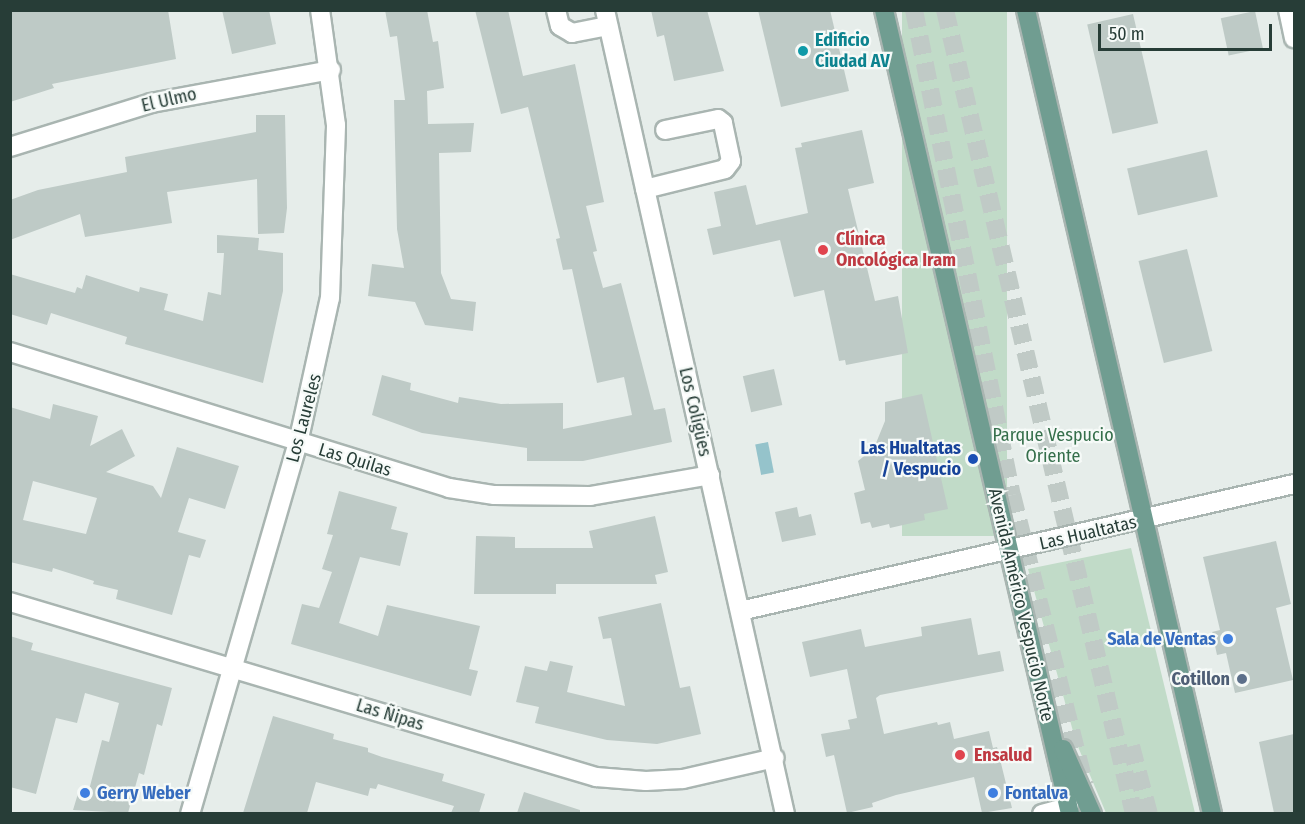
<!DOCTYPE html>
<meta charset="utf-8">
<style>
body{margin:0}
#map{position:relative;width:1305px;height:824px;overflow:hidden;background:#e6edea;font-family:"Fira Sans Condensed",sans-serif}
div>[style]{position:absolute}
.green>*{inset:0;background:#c1dbc8;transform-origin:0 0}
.water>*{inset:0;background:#95c3cb;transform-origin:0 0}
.building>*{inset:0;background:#becac6;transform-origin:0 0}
.highway-tunnel>*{height:18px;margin-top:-9px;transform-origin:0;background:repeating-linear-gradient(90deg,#c0cac6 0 18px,transparent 0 27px)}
.roads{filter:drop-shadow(2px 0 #a9b5b1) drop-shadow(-2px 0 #a9b5b1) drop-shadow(0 2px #a9b5b1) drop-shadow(0 -2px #a9b5b1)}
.minor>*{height:18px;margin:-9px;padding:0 9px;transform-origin:9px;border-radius:9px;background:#fff}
.major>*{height:18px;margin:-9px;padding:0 9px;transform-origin:9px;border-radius:9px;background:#709d91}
.dots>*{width:16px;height:16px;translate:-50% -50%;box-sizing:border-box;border:3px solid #f6faf8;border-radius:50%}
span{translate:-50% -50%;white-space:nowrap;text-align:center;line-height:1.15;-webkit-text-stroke:4.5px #f6faf8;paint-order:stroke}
.culture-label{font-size:18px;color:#0d838f;font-weight:700}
.left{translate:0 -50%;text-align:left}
.street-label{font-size:18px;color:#273d37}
.health-label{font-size:18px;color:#be3a42;font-weight:700}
.park-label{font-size:18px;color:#356f4b}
.transit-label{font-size:18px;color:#164399;font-weight:700}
.right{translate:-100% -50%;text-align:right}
.shop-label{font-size:18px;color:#366cbe;font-weight:700}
.service-label{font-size:18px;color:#4e5e75;font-weight:700}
.frame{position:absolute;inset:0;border:12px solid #273d37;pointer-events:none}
.scale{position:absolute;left:1098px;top:24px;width:174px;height:27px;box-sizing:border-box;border:3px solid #273d37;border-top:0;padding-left:8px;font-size:18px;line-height:21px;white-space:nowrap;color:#273d37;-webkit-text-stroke:4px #f6faf8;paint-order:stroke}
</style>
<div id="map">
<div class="green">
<div style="left:902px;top:11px;width:105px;height:525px"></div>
<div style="clip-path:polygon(1131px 548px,1195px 813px,1106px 813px,1076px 742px,1028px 569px)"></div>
</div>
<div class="water">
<div style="left:768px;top:442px;width:31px;height:13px;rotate:79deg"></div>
</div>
<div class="building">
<div style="clip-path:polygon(10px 10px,168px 10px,176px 59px,52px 84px,54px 88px,10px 102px)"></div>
<div style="clip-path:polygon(222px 10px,269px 10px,276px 44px,232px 54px)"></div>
<div style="clip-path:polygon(385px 10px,427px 10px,433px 42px,438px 41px,444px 88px,427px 91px,428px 124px,474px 123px,471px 152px,439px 153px,441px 273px,451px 299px,476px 302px,473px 331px,425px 325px,415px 302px,368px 296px,372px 264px,404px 268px,397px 229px,394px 100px,405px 100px,397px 36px,390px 37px)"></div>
<div style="clip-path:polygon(475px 10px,508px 10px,523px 76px,575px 64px,604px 202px,586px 206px,597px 251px,593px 252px,603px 288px,621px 283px,654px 410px,665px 408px,672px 442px,583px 461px,527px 461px,527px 448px,422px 433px,372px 415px,382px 375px,411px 383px,410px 390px,458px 403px,459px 397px,501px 404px,563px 403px,563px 429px,632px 415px,624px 377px,597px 383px,572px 269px,563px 270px,556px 239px,560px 238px,528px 107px,501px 114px)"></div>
<div style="clip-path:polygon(651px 10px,707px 10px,724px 71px,674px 81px,664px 35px,657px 37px)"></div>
<div style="clip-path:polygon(758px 10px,830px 10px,849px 91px,781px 107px)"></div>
<div style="left:1255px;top:11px;width:38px;height:35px;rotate:78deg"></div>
<div style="left:1133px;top:14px;width:112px;height:47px;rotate:77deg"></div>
<div style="clip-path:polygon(256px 115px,285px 115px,287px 208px,284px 233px,258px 234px,257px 179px,167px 192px,172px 223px,85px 237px,80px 214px,10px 240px,10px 200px,38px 190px,127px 172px,125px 157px,256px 132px)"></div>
<div style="clip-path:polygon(862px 130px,874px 183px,848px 189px,875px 301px,898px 296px,908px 353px,846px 365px,845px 360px,839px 361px,824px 290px,794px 297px,780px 240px,713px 255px,707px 229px,721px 226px,714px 192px,746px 185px,756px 225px,808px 213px,795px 148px,802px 147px,801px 143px)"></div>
<div style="left:1207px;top:150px;width:48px;height:82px;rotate:77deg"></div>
<div style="clip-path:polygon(217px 235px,259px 238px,258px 250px,283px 253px,283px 291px,263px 383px,125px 344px,127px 337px,51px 313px,47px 325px,10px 314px,10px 274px,75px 293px,77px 287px,82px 289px,86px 275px,139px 292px,140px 287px,168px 294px,164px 310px,203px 321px,208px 292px,221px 295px,224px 253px,217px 253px)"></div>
<div style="left:1187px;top:249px;width:105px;height:50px;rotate:76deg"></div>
<div style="left:774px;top:369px;width:37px;height:32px;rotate:77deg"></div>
<div style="clip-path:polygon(922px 394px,948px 509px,924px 514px,925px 520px,890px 528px,889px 524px,872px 528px,870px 522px,861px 524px,854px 493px,865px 490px,858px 461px,874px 448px,885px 421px,885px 402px)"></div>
<div style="clip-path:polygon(evenodd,53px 404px,98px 416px,90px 446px,122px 429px,135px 456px,106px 472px,153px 486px,161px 498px,177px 447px,239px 466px,225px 509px,189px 498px,178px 532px,206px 540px,200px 558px,189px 555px,172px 615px,116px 599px,118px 590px,93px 584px,94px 581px,53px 568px,52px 572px,10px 562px,10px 407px,50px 419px,53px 404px,33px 481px,97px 498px,86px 534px,23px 520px,33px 481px)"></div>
<div style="clip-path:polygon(339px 491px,397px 507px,391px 529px,408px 533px,400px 566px,360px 557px,339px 623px,378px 636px,387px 605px,480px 626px,469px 669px,478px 671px,471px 696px,291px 644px,302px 604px,319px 608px,332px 572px,322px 569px,333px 535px,327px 534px)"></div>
<div style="clip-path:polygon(797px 507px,799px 517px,811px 514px,816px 535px,782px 542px,775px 512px)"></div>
<div style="clip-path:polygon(655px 516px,668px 572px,655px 575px,657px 584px,556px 584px,556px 594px,474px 594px,476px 536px,515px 537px,515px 548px,593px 548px,589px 531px)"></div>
<div style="clip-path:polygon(1276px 541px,1291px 604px,1276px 608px,1293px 680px,1235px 693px,1226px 653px,1217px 655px,1212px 632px,1220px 630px,1203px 557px)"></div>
<div style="clip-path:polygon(661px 603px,680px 688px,690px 686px,701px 734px,657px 744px,607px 740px,535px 723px,539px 707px,516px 702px,525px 666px,547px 671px,550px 661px,573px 666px,567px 692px,625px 706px,611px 638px,603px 639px,598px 617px)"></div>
<div style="clip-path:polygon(971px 618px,978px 655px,1000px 651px,1004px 671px,880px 695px,876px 698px,884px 734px,937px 722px,938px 725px,950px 722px,954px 739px,989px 731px,993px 748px,997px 747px,1012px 808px,982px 813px,974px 777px,896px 795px,872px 803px,873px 807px,847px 813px,834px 755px,826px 757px,821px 734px,850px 729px,848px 720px,857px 718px,847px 669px,810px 677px,802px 642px,861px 629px,865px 647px,922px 636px,921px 627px)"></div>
<div style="clip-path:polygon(10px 636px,33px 643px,31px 650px,172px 688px,162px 726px,157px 724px,144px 775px,139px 773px,128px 813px,73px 810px,80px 787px,89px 790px,102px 740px,109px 742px,119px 703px,85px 693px,77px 723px,56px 718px,36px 794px,10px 787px)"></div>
<div style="clip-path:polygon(273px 716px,334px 734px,333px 739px,368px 748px,368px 752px,382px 757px,444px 774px,442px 781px,485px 794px,479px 813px,451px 813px,454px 806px,378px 784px,376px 789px,370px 788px,368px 796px,316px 782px,307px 813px,243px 813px)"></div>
<div style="clip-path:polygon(1294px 734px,1294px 813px,1274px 813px,1259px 742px)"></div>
<div style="clip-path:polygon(524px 792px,580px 810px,580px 813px,517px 813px)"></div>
</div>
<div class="highway-tunnel">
<div style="left:914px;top:10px;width:495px;rotate:78.6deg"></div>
<div style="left:1012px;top:495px;width:299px;rotate:75.9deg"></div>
<div style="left:945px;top:10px;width:826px;rotate:76.77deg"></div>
<div style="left:1131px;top:746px;width:70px;rotate:75.2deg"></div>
</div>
<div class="roads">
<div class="minor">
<div style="left:556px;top:10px;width:16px;rotate:76deg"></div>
<div style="left:560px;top:26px;width:14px;rotate:30deg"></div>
<div style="left:572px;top:33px;width:37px;rotate:-11deg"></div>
<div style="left:605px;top:10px;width:824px;rotate:77.38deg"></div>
<div style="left:1288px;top:10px;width:29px;rotate:78deg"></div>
<div style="left:10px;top:147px;width:148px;rotate:-17.3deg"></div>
<div style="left:151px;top:103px;width:183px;rotate:-10.4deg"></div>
<div style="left:645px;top:189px;width:82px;rotate:-14deg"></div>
<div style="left:725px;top:169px;width:10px;rotate:-53deg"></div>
<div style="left:731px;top:161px;width:39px;rotate:-102deg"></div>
<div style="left:723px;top:123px;width:6px;rotate:-141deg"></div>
<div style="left:718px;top:119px;width:54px;rotate:168.3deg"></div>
<div style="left:10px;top:352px;width:460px;rotate:17.2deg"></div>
<div style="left:449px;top:488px;width:46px;rotate:8.8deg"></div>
<div style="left:494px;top:495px;width:96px;rotate:0.6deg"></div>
<div style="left:590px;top:496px;width:122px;rotate:-9.9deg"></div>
<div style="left:10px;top:602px;width:612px;rotate:16.63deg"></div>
<div style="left:596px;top:777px;width:50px;rotate:4.6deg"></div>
<div style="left:646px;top:781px;width:37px;rotate:-3deg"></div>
<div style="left:683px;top:779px;width:94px;rotate:-12.9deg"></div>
<div style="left:740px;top:611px;width:568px;rotate:-12.91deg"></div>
<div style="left:190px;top:814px;width:386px;rotate:-73.8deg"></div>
<div style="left:298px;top:443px;width:148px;rotate:-77.6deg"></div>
<div style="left:330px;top:298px;width:173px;rotate:-88deg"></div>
<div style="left:336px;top:125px;width:116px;rotate:-97.9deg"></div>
<div style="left:1042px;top:814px;width:28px;rotate:-15deg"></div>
</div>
<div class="major">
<div style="left:884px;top:10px;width:825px;rotate:76.97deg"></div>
<div style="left:1026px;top:10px;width:825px;rotate:76.97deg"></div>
<div style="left:1063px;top:749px;width:71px;rotate:66deg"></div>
</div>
</div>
<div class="dots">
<div style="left:803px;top:51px;background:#0f9aa8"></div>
<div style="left:823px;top:250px;background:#e0444e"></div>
<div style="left:973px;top:459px;background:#1a4fb4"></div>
<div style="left:1228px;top:639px;background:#3f7fe0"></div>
<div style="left:1242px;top:679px;background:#5c6f8a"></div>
<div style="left:960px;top:755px;background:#e0444e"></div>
<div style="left:85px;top:793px;background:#3f7fe0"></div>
<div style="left:993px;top:793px;background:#3f7fe0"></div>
</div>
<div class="culture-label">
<span class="left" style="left:815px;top:51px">Edificio<br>Ciudad AV</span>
</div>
<div class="street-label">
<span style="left:169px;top:100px;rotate:-13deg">El Ulmo</span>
<span style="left:695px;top:412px;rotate:77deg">Los Coligües</span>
<span style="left:304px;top:418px;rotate:-75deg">Los Laureles</span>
<span style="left:355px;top:460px;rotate:17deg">Las Quilas</span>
<span style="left:1088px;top:533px;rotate:-13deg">Las Hualtatas</span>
<span style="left:1021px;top:605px;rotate:77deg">Avenida Américo Vespucio Norte</span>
<span style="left:390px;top:715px;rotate:17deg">Las Ñipas</span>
</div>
<div class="health-label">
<span class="left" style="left:836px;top:250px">Clínica<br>Oncológica Iram</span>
<span class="left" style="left:974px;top:755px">Ensalud</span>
</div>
<div class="park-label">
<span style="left:1053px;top:446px">Parque Vespucio<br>Oriente</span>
</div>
<div class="transit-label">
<span class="right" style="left:961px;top:459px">Las Hualtatas<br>/ Vespucio</span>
</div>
<div class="shop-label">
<span class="right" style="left:1216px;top:639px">Sala de Ventas</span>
<span class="left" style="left:97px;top:793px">Gerry Weber</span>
<span class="left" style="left:1005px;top:793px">Fontalva</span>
</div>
<div class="service-label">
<span class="right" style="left:1230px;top:679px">Cotillon</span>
</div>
<div class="frame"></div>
<div class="scale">50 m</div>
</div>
